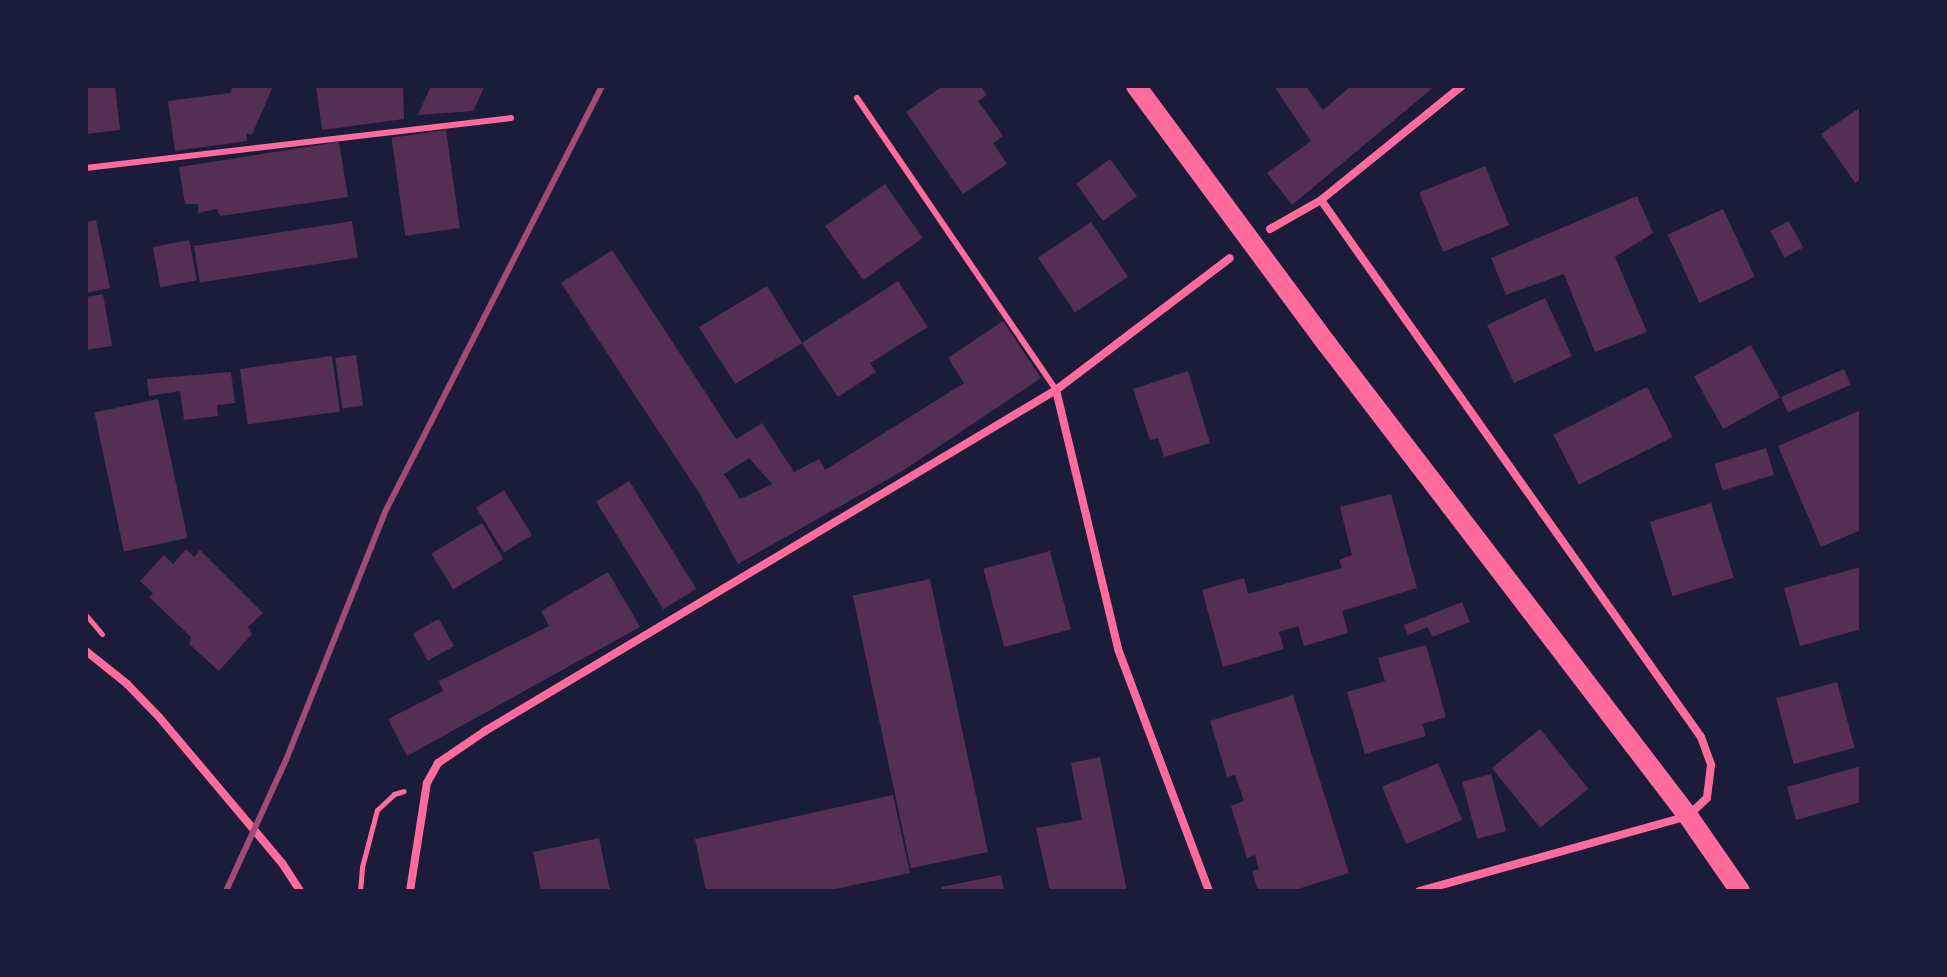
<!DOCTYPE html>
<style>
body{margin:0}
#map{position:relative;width:1947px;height:977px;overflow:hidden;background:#1b1b3a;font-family:"PT Sans",sans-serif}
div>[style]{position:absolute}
.building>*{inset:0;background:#542f53;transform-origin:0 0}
.path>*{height:5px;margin:-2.5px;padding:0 2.5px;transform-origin:2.5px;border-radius:2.5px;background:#ff6b9d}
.service>*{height:6px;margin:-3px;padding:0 3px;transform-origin:3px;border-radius:3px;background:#ff6b9d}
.minor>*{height:8px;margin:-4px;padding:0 4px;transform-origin:4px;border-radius:4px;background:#ff6b9d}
.primary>*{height:20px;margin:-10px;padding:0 10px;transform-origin:10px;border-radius:10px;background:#ff6b9d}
.rail>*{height:6px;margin:-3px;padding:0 3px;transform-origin:3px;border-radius:3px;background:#a44b75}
span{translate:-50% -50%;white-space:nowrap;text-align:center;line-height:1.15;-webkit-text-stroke:7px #1b1b3a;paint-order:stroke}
.frame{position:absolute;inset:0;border:88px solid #1b1b3a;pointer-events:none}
</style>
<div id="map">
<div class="building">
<div style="clip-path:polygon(86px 86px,115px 86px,120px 130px,86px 134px)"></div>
<div style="clip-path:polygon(233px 86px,273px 86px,252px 135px,246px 133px,247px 141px,175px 151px,168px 101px,230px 93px)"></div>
<div style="clip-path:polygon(316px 86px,403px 86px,404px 119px,322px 130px)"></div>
<div style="clip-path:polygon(431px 86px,485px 86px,473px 111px,418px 115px)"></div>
<div style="clip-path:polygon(943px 86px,981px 86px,987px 95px,978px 101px,1003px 136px,993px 143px,1007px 164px,963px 194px,906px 112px)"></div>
<div style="clip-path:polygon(1274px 86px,1306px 86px,1323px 110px,1351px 86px,1435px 86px,1292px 205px,1267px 173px,1311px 141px)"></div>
<div style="clip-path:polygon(1861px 107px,1861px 179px,1855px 183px,1821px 134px)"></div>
<div style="left:446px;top:130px;width:99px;height:55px;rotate:82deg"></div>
<div style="clip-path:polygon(339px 142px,348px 197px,220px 216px,217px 209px,198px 213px,198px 204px,185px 204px,179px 167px)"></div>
<div style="left:1110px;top:159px;width:46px;height:42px;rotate:54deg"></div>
<div style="left:1485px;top:166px;width:64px;height:71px;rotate:68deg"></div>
<div style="left:885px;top:184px;width:66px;height:73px;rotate:55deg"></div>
<div style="clip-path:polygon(1637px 196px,1653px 233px,1615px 257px,1647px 332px,1595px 352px,1564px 274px,1506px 295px,1491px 258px)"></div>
<div style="left:1723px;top:209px;width:75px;height:61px;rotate:65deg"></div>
<div style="clip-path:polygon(96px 220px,110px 288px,86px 293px,86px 222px)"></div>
<div style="left:352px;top:221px;width:37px;height:160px;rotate:81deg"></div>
<div style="left:1789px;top:221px;width:30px;height:21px;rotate:62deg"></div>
<div style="left:1091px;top:222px;width:66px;height:64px;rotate:56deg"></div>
<div style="left:189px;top:240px;width:41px;height:37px;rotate:79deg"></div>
<div style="clip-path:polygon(evenodd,612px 250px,736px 439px,762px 423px,794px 472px,819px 459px,825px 470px,964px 383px,948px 358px,1003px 321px,1041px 378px,904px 470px,738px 564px,698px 491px,561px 283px,612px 250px,749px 458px,772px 484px,740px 499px,724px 474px,749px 458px)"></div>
<div style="clip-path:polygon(898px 281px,928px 327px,870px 363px,876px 372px,838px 397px,802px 343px,735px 384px,699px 327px,767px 286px,802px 343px)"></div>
<div style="clip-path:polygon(103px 294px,112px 346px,86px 350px,86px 297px)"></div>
<div style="left:1545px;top:298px;width:64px;height:64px;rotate:65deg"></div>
<div style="left:1751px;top:345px;width:60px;height:65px;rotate:61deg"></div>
<div style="left:356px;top:355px;width:51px;height:21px;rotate:82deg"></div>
<div style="left:332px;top:356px;width:56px;height:93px;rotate:82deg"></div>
<div style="left:1844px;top:369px;width:17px;height:69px;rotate:66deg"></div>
<div style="clip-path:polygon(1188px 371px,1210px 443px,1164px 457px,1158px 438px,1150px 440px,1133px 389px)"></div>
<div style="clip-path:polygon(231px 372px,235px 403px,217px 405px,218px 416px,184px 420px,180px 391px,149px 396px,147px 379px)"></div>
<div style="left:1647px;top:387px;width:56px;height:105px;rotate:63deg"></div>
<div style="left:158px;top:399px;width:142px;height:65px;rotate:78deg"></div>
<div style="clip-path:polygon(1861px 410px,1861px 530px,1821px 547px,1778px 446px)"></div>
<div style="left:1766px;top:448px;width:28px;height:54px;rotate:73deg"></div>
<div style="left:629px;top:481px;width:127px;height:39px;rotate:58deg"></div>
<div style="left:504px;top:490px;width:53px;height:33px;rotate:58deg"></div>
<div style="clip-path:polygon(1391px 494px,1417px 588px,1342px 611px,1348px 633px,1304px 646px,1298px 626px,1279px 632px,1284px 649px,1223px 667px,1202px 590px,1244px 578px,1248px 594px,1342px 568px,1339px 560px,1352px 555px,1340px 507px)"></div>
<div style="left:1711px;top:503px;width:78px;height:64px;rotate:73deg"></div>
<div style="left:482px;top:523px;width:42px;height:59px;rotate:59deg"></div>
<div style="clip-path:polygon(186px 549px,194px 557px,200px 550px,263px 613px,248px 627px,252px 634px,219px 671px,189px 644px,191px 637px,149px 597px,153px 593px,140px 581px,164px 555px,173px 564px)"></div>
<div style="left:1050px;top:551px;width:81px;height:69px;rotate:75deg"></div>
<div style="clip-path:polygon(1861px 567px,1861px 629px,1800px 646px,1784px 588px)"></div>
<div style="clip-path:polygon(608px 572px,640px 627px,407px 756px,388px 719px,443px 691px,439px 681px,549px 626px,541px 611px)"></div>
<div style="left:930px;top:579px;width:279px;height:79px;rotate:78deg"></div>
<div style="clip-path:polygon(1462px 602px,1470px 622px,1432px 637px,1428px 627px,1408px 635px,1404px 625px)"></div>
<div style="left:439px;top:619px;width:31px;height:30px;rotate:61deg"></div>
<div style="clip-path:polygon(1426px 645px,1446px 717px,1422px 724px,1426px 736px,1365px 754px,1347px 692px,1385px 681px,1378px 658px)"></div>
<div style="left:1837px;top:682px;width:68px;height:63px;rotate:75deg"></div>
<div style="clip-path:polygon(1293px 695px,1349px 873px,1292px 891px,1258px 891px,1252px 871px,1259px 869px,1255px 855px,1247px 858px,1231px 806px,1244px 801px,1235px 775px,1227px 777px,1210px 721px)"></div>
<div style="left:1540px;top:729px;width:77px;height:62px;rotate:51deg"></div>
<div style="clip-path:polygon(1100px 757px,1127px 891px,1050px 891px,1036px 828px,1082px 820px,1071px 763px)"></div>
<div style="left:1438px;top:763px;width:62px;height:61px;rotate:67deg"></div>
<div style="clip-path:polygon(1861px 766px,1861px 802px,1796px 820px,1787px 787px)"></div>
<div style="left:1491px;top:774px;width:59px;height:30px;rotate:75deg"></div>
<div style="clip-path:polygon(893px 795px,910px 873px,826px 891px,706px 891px,695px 839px)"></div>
<div style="clip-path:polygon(599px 838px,610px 891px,541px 891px,533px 852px)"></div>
<div style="clip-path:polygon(1001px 875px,1004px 891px,942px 891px,941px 887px)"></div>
</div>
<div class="path">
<div style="left:86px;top:615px;width:25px;rotate:50deg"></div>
<div style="left:360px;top:891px;width:24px;rotate:-85deg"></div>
<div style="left:362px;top:867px;width:59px;rotate:-75.3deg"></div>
<div style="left:377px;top:810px;width:23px;rotate:-43deg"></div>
<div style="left:394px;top:794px;width:10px;rotate:-17deg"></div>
</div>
<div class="service">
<div style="left:857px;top:98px;width:353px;rotate:55.7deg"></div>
<div style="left:86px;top:168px;width:428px;rotate:-6.7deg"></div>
</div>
<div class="minor">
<div style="left:1321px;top:200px;width:658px;rotate:54.72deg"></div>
<div style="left:1701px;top:737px;width:30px;rotate:70deg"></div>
<div style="left:1711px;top:765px;width:33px;rotate:97deg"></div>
<div style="left:1707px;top:798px;width:26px;rotate:137deg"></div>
<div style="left:1688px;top:816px;width:279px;rotate:164.4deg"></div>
<div style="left:1270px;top:229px;width:59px;rotate:-29.6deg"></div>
<div style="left:1321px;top:200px;width:181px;rotate:-39deg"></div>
<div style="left:1056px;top:390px;width:266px;rotate:76.5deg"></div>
<div style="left:1118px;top:649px;width:259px;rotate:69.4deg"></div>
<div style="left:86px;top:651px;width:53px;rotate:38.8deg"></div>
<div style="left:127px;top:684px;width:46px;rotate:45.9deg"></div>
<div style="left:159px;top:717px;width:191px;rotate:49.9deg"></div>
<div style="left:282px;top:863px;width:33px;rotate:57deg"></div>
<div style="left:410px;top:891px;width:109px;rotate:-81.1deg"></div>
<div style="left:427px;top:783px;width:23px;rotate:-61deg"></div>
<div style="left:438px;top:763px;width:57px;rotate:-34.2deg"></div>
<div style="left:485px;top:731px;width:665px;rotate:-30.85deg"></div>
<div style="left:1056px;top:390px;width:218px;rotate:-37.2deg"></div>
</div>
<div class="primary">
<div style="left:1136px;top:86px;width:321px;rotate:53.5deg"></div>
<div style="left:1327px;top:344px;width:594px;rotate:52.59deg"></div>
<div style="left:1688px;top:816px;width:91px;rotate:55.3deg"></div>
</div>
<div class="rail">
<div style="left:226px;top:891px;width:144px;rotate:-65.4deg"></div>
<div style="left:286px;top:760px;width:269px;rotate:-68.2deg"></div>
<div style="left:386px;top:510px;width:476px;rotate:-63deg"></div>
</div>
<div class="frame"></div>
</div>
